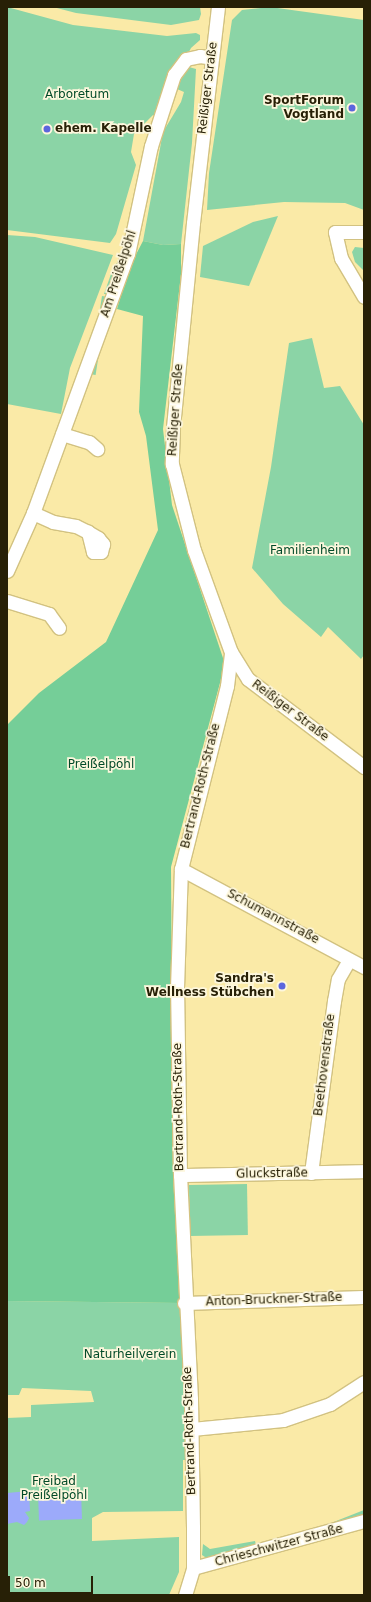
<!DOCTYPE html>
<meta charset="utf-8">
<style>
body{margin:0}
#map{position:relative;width:371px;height:1602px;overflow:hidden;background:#faeaa7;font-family:"DejaVu Sans",sans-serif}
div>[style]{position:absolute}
.green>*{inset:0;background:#8bd4a6;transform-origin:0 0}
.forest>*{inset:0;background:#75ce98}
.water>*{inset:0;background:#9caafa;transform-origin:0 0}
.roads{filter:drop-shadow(1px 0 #d2c281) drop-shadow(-1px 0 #d2c281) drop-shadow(0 1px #d2c281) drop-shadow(0 -1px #d2c281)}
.street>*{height:13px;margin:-6.5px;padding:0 6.5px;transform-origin:6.5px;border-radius:6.5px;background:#fff}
.dots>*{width:11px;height:11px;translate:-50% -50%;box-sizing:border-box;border:2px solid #fdf7dd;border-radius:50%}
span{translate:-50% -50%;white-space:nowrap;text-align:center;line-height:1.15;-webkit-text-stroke:3.5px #fdf7dd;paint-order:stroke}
.street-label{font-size:12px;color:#272006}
.park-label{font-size:12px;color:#014a28}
.poi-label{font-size:12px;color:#272006;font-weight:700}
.right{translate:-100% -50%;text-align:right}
.left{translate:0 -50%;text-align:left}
.frame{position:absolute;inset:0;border:8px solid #272006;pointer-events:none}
.scale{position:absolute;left:8px;top:1576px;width:85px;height:18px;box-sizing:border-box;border:2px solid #272006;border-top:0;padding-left:5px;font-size:12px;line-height:14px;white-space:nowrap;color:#272006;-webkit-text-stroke:3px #fdf7dd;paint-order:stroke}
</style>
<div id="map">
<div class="green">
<div style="clip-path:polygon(7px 7px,73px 25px,167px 36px,196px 33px,200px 35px,200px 40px,191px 48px,156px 115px,153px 115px,134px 134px,131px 152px,136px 165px,116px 234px,110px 243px,7px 230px)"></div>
<div style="clip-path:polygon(53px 7px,200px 7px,201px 14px,199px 20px,171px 25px,76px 13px)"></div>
<div style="clip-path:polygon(270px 7px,364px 20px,364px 210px,345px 203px,284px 202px,207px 210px,209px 173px,232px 20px,242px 10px)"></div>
<div style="clip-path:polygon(189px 67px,196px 69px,192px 143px,181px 244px,163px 245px,143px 241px,163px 132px,181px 102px,184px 92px,177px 89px,180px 78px)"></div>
<div style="clip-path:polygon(278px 216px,249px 286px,200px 277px,203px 246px,253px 222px)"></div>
<div style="clip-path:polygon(7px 235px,35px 237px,113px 255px,70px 368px,61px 414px,7px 404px)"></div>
<div style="clip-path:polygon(355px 247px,364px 248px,364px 271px,355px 262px,352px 252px)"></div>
<div style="clip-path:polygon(120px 257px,109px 294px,104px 294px,111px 274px)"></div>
<div style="left:102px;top:296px;width:6px;height:79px;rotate:9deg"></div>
<div style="clip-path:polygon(312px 338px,324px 388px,340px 386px,364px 425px,364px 655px,361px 659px,328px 627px,321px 637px,283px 604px,252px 568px,271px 467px,289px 343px)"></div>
<div style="left:247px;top:1184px;width:51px;height:58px;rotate:89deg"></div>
<div style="clip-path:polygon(7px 1301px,181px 1303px,188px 1460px,183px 1460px,183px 1511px,103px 1512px,92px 1518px,92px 1541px,179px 1537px,179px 1572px,169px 1595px,7px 1595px,7px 1418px,31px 1417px,31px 1405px,94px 1402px,91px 1391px,22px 1388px,19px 1395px,7px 1395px)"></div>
<div style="clip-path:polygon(364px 1510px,364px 1514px,354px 1519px,326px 1525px)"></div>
<div style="clip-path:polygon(255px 1541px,256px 1545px,208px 1559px,202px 1555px,203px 1544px,210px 1549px)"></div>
</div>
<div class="forest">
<div style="clip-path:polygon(143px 241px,163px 245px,181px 244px,181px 274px,163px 429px,172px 505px,225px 664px,171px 867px,173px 1173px,181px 1303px,7px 1301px,7px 725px,39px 693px,106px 642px,158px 530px,146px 436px,139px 412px,143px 316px,117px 309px,129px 268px)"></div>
</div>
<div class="water">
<div style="clip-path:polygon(29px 1491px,30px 1511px,25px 1512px,29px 1518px,27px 1522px,24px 1525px,17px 1522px,7px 1524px,7px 1493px)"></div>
<div style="left:81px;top:1491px;width:28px;height:43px;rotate:88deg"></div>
</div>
<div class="roads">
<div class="street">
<div style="left:218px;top:7px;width:217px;rotate:96.6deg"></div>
<div style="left:193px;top:223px;width:205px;rotate:95.6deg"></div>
<div style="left:173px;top:427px;width:37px;rotate:92deg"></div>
<div style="left:172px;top:464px;width:89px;rotate:75.7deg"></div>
<div style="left:194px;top:550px;width:109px;rotate:70.1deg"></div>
<div style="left:231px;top:652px;width:32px;rotate:58deg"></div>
<div style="left:248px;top:679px;width:146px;rotate:37.2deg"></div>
<div style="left:364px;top:232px;width:29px;rotate:180deg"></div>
<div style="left:335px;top:232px;width:27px;rotate:77deg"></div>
<div style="left:341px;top:258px;width:45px;rotate:59.5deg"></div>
<div style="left:62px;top:434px;width:28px;rotate:17deg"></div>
<div style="left:89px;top:442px;width:11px;rotate:41deg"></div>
<div style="left:33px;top:513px;width:22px;rotate:24deg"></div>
<div style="left:53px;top:522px;width:23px;rotate:10deg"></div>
<div style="left:76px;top:526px;width:13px;rotate:27deg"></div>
<div style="left:88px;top:532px;width:12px;rotate:31deg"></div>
<div style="left:98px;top:538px;width:8px;rotate:50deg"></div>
<div style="left:103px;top:544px;width:8px;rotate:104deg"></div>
<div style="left:101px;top:552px;width:8px;rotate:180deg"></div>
<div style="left:93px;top:552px;width:21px;rotate:-104deg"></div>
<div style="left:7px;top:571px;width:64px;rotate:-65.9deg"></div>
<div style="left:33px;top:513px;width:276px;rotate:-69.9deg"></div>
<div style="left:128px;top:254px;width:110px;rotate:-78deg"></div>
<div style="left:151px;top:146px;width:75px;rotate:-72.1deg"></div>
<div style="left:174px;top:75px;width:20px;rotate:-53deg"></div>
<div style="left:186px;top:59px;width:14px;rotate:-12deg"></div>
<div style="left:200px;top:56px;width:12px;rotate:9deg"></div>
<div style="left:7px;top:601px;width:44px;rotate:17.2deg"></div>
<div style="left:49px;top:614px;width:17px;rotate:54deg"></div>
<div style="left:181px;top:869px;width:208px;rotate:28.2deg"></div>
<div style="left:311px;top:1173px;width:174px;rotate:-82.4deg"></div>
<div style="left:334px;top:1001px;width:22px;rotate:-80deg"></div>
<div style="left:338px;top:979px;width:22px;rotate:-60deg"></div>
<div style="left:180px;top:1175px;width:184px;rotate:-1.2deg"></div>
<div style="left:184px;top:1303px;width:180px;rotate:-1.9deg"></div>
<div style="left:192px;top:1429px;width:91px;rotate:-5.6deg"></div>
<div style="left:283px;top:1420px;width:50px;rotate:-18.8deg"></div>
<div style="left:330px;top:1404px;width:40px;rotate:-32.9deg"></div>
<div style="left:193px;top:1568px;width:177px;rotate:-15.4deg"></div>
<div style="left:185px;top:1595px;width:28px;rotate:-73deg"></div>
<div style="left:193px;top:1568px;width:41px;rotate:-90deg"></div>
<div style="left:193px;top:1527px;width:128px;rotate:-90.9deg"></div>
<div style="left:191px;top:1399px;width:224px;rotate:-92.8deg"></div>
<div style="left:180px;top:1175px;width:187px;rotate:-90.9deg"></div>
<div style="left:177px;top:988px;width:119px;rotate:-88.1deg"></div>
<div style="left:181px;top:869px;width:189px;rotate:-75.9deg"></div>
<div style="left:227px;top:686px;width:34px;rotate:-83deg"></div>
</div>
</div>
<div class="dots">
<div style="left:352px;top:108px;background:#5c66dd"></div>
<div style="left:47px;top:129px;background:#5c66dd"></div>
<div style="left:282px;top:986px;background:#5c66dd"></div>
</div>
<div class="street-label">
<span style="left:208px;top:88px;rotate:-83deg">Reißiger Straße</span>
<span style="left:119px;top:274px;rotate:-72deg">Am Preißelpöhl</span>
<span style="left:176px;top:410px;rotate:-86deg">Reißiger Straße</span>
<span style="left:290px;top:711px;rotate:37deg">Reißiger Straße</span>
<span style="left:201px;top:786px;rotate:-76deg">Bertrand-Roth-Straße</span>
<span style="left:273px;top:917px;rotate:28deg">Schumannstraße</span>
<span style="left:325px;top:1065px;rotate:-83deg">Beethovenstraße</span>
<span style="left:179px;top:1107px;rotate:-91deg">Bertrand-Roth-Straße</span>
<span style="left:272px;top:1174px;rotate:-1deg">Gluckstraße</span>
<span style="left:274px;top:1300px;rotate:-2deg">Anton-Bruckner-Straße</span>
<span style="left:190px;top:1431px;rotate:-92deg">Bertrand-Roth-Straße</span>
<span style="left:279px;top:1546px;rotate:-15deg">Chrieschwitzer Straße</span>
</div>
<div class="park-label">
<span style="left:77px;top:95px">Arboretum</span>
<span style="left:310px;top:551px">Familienheim</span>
<span style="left:101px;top:765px">Preißelpöhl</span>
<span style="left:130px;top:1355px">Naturheilverein</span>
<span style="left:54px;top:1489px">Freibad<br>Preißelpöhl</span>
</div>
<div class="poi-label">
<span class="right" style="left:344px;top:108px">SportForum<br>Vogtland</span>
<span class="left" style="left:55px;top:129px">ehem. Kapelle</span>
<span class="right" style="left:274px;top:986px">Sandra's<br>Wellness Stübchen</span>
</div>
<div class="frame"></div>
<div class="scale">50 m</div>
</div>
